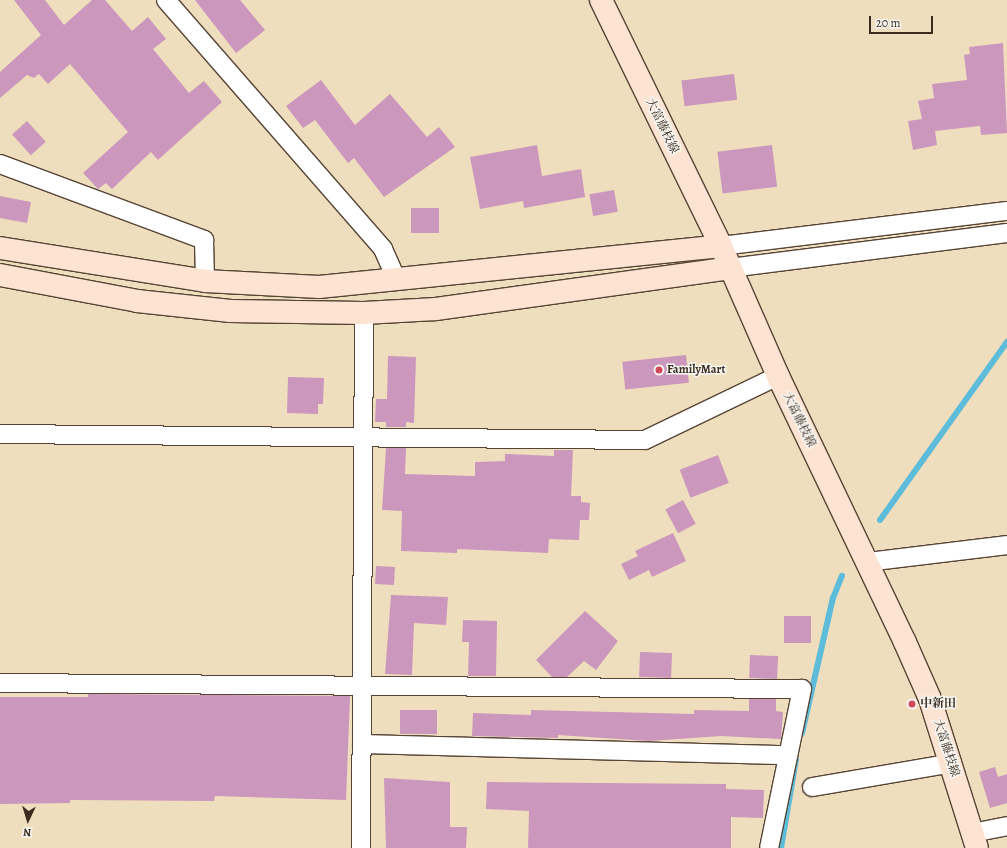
<!DOCTYPE html>
<meta charset="utf-8">
<style>
body{margin:0}
#map{position:relative;width:1007px;height:848px;overflow:hidden;background:#efdebd;font-family:Alegreya,"Noto Serif JP",serif}
div>[style]{position:absolute}
.stream>*{height:6px;margin:-3px;padding:0 3px;transform-origin:3px;border-radius:3px;background:#5cbcda}
.building>*{inset:0;background:#cc97bc;transform-origin:0 0}
.roads{filter:drop-shadow(1px 0 #564536) drop-shadow(-1px 0 #564536) drop-shadow(0 1px #564536) drop-shadow(0 -1px #564536)}
.street>*{height:18px;margin:-9px;padding:0 9px;transform-origin:9px;border-radius:9px;background:#fff}
.secondary>*{height:22px;margin:-11px;padding:0 11px;transform-origin:11px;border-radius:11px;background:#fde3d1}
.dots>*{width:11px;height:11px;translate:-50% -50%;box-sizing:border-box;border:2px solid #f6f6f2;border-radius:50%}
span{translate:-50% -50%;white-space:nowrap;text-align:center;line-height:1.15;-webkit-text-stroke:3px #f6f6f2;paint-order:stroke}
.street-label{font-size:12px;color:#3b2a1e}
.poi-label{font-size:12px;color:#3b2a1e;font-weight:700}
.left{translate:0 -50%;text-align:left}
.north{position:absolute;left:8px;top:800px;width:40px;height:40px;-webkit-text-stroke:3px #f6f6f2;paint-order:stroke;rotate:184deg;font-size:11px;font-weight:700;line-height:16px;text-align:center;color:#3b2a1e}
.north::after{content:'';display:block;margin:auto;width:14px;height:18px;background:#3b2a1e;clip-path:polygon(50% 0,100% 100%,50% 72%,0 100%)}
.scale{position:absolute;left:869px;top:16px;width:64px;height:18px;box-sizing:border-box;border:2px solid #3b2a1e;border-top:0;padding-left:5px;font-size:12px;line-height:14px;white-space:nowrap;color:#3b2a1e;-webkit-text-stroke:3px #f6f6f2;paint-order:stroke}
</style>
<div id="map">
<div class="stream">
<div style="left:880px;top:520px;width:219px;rotate:-54.5deg"></div>
<div style="left:802px;top:733px;width:139px;rotate:-77.1deg"></div>
<div style="left:833px;top:598px;width:24px;rotate:-68deg"></div>
<div style="left:781px;top:848px;width:90px;rotate:-80.4deg"></div>
</div>
<div class="building">
<div style="clip-path:polygon(14px 0,45px 0,64px 25px,92px 0,105px 0,132px 31px,148px 17px,166px 39px,153px 49px,189px 93px,204px 81px,222px 102px,158px 160px,151px 152px,112px 189px,106px 183px,98px 189px,83px 173px,128px 132px,70px 64px,48px 84px,39px 74px,34px 78px,27px 75px,0 98px,0 72px,41px 35px)"></div>
<div style="clip-path:polygon(195px 0,240px 0,265px 30px,236px 53px)"></div>
<div style="clip-path:polygon(1003px 43px,1007px 133px,981px 135px,980px 126px,935px 131px,937px 145px,913px 150px,908px 121px,922px 119px,918px 101px,934px 98px,932px 84px,967px 80px,964px 55px,970px 54px,969px 47px)"></div>
<div style="left:734px;top:74px;width:26px;height:53px;rotate:83deg"></div>
<div style="clip-path:polygon(321px 80px,355px 125px,390px 94px,427px 137px,439px 127px,455px 147px,384px 197px,354px 158px,348px 163px,315px 120px,303px 128px,286px 106px)"></div>
<div style="left:27px;top:121px;width:28px;height:20px;rotate:48deg"></div>
<div style="clip-path:polygon(537px 145px,542px 176px,581px 169px,585px 197px,524px 208px,523px 201px,480px 209px,470px 157px)"></div>
<div style="left:772px;top:145px;width:42px;height:55px;rotate:83deg"></div>
<div style="left:614px;top:190px;width:22px;height:25px;rotate:80deg"></div>
<div style="clip-path:polygon(0 196px,31px 202px,27px 223px,0 218px)"></div>
<div style="left:411px;top:208px;width:28px;height:25px"></div>
<div style="left:686px;top:355px;width:28px;height:64px;rotate:84deg"></div>
<div style="clip-path:polygon(388px 356px,416px 357px,414px 423px,406px 422px,406px 427px,386px 427px,386px 422px,375px 422px,376px 399px,387px 399px)"></div>
<div style="clip-path:polygon(288px 377px,324px 378px,323px 404px,318px 404px,318px 414px,287px 413px)"></div>
<div style="clip-path:polygon(386px 448px,406px 448px,405px 474px,475px 476px,475px 462px,505px 461px,505px 454px,554px 456px,554px 450px,573px 450px,571px 496px,581px 496px,581px 502px,590px 503px,589px 520px,580px 520px,579px 540px,549px 539px,548px 553px,457px 549px,457px 553px,401px 551px,402px 511px,382px 510px)"></div>
<div style="left:718px;top:455px;width:30px;height:41px;rotate:69deg"></div>
<div style="left:683px;top:500px;width:27px;height:20px;rotate:62deg"></div>
<div style="clip-path:polygon(673px 533px,686px 561px,652px 577px,649px 570px,629px 580px,621px 564px,638px 556px,635px 551px)"></div>
<div style="left:376px;top:566px;width:19px;height:18px;rotate:3deg"></div>
<div style="clip-path:polygon(391px 595px,448px 597px,446px 625px,414px 623px,412px 675px,385px 674px)"></div>
<div style="clip-path:polygon(585px 611px,618px 641px,596px 670px,584px 661px,567px 677px,552px 677px,536px 660px)"></div>
<div style="left:784px;top:616px;width:27px;height:27px"></div>
<div style="clip-path:polygon(463px 620px,497px 621px,496px 676px,468px 676px,469px 642px,462px 642px)"></div>
<div style="left:640px;top:652px;width:32px;height:25px;rotate:2deg"></div>
<div style="left:750px;top:655px;width:28px;height:23px;rotate:2deg"></div>
<div style="clip-path:polygon(88px 694px,350px 696px,346px 800px,215px 796px,214px 801px,70px 800px,70px 803px,0 804px,0 697px,88px 697px)"></div>
<div style="clip-path:polygon(749px 699px,776px 699px,776px 711px,783px 712px,781px 739px,721px 736px,649px 741px,558px 735px,558px 738px,472px 736px,473px 713px,531px 715px,531px 710px,694px 714px,694px 710px,749px 711px)"></div>
<div style="left:400px;top:710px;width:37px;height:24px"></div>
<div style="clip-path:polygon(995px 767px,998px 777px,1007px 774px,1007px 803px,990px 808px,979px 772px)"></div>
<div style="clip-path:polygon(384px 778px,450px 782px,450px 827px,467px 827px,466px 848px,386px 848px)"></div>
<div style="clip-path:polygon(487px 782px,726px 784px,726px 789px,764px 790px,763px 818px,731px 817px,731px 848px,528px 848px,529px 811px,486px 809px)"></div>
</div>
<div class="roads">
<div class="street">
<div style="left:166px;top:0;width:330px;rotate:48.9deg"></div>
<div style="left:383px;top:249px;width:34px;rotate:66deg"></div>
<div style="left:0;top:164px;width:218px;rotate:20.4deg"></div>
<div style="left:204px;top:240px;width:41px;rotate:88.6deg"></div>
<div style="left:721px;top:246px;width:288px;rotate:-7deg"></div>
<div style="left:730px;top:268px;width:279px;rotate:-7.2deg"></div>
<div style="left:0;top:434px;width:645px;rotate:0.53deg"></div>
<div style="left:645px;top:440px;width:148px;rotate:-25.7deg"></div>
<div style="left:867px;top:562px;width:141px;rotate:-6.9deg"></div>
<div style="left:0;top:683px;width:802px;rotate:0.43deg"></div>
<div style="left:802px;top:689px;width:162px;rotate:101.7deg"></div>
<div style="left:362px;top:744px;width:426px;rotate:1.5deg"></div>
<div style="left:812px;top:787px;width:142px;rotate:-9.7deg"></div>
<div style="left:972px;top:833px;width:36px;rotate:-11deg"></div>
<div style="left:361px;top:848px;width:535px;rotate:-89.68deg"></div>
</div>
<div class="secondary">
<div style="left:601px;top:0;width:274px;rotate:64deg"></div>
<div style="left:721px;top:246px;width:142px;rotate:66.3deg"></div>
<div style="left:778px;top:376px;width:293px;rotate:64.5deg"></div>
<div style="left:904px;top:640px;width:64px;rotate:66.2deg"></div>
<div style="left:930px;top:699px;width:156px;rotate:72.5deg"></div>
<div style="left:0;top:248px;width:208px;rotate:9.1deg"></div>
<div style="left:205px;top:281px;width:114px;rotate:3deg"></div>
<div style="left:319px;top:287px;width:404px;rotate:-5.8deg"></div>
<div style="left:0;top:275px;width:139px;rotate:10.7deg"></div>
<div style="left:137px;top:301px;width:94px;rotate:6.1deg"></div>
<div style="left:230px;top:311px;width:134px;rotate:0.9deg"></div>
<div style="left:364px;top:313px;width:72px;rotate:-3.2deg"></div>
<div style="left:436px;top:309px;width:297px;rotate:-7.9deg"></div>
</div>
</div>
<div class="dots">
<div style="left:659px;top:370px;background:#d1495b"></div>
<div style="left:912px;top:704px;background:#d1495b"></div>
</div>
<div class="street-label">
<span style="left:662px;top:126px;rotate:64deg">大富藤枝線</span>
<span style="left:799px;top:420px;rotate:64deg">大富藤枝線</span>
<span style="left:946px;top:748px;rotate:72deg">大富藤枝線</span>
</div>
<div class="poi-label">
<span class="left" style="left:667px;top:370px">FamilyMart</span>
<span class="left" style="left:920px;top:704px">中新田</span>
</div>
<div class="north">N</div>
<div class="scale">20 m</div>
</div>
